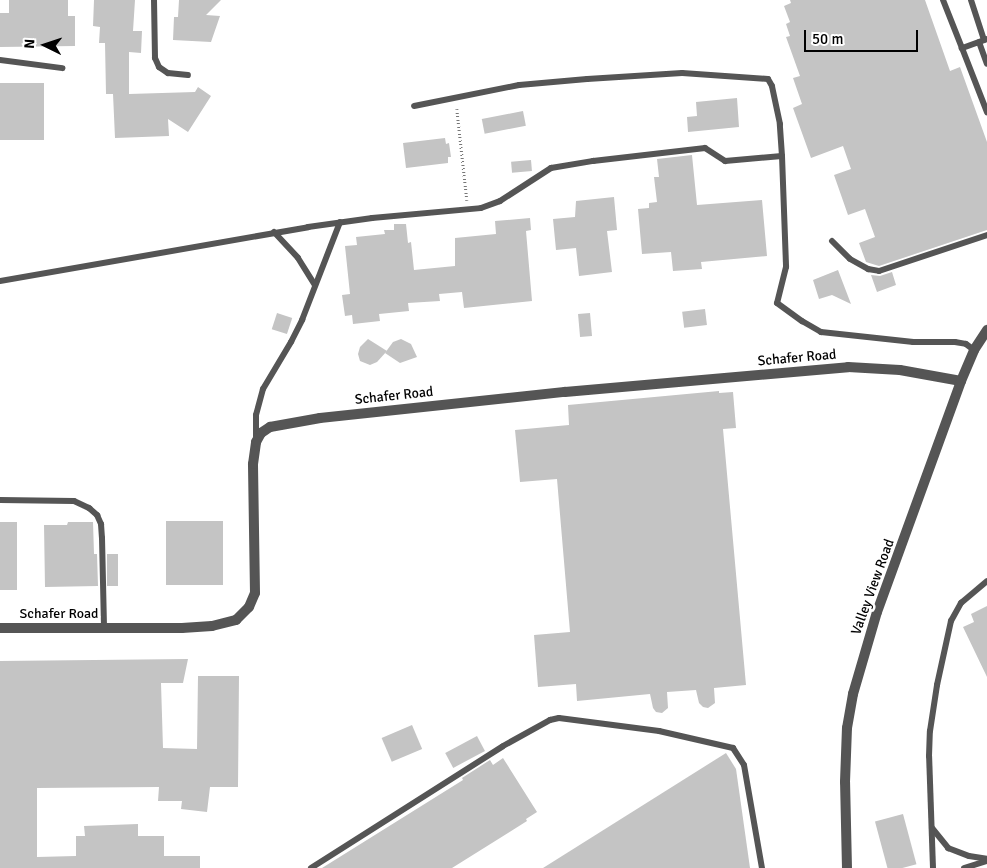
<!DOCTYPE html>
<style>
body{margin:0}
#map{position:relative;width:987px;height:868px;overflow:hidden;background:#fff;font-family:Signika,sans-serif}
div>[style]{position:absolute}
.building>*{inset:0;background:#c4c4c4;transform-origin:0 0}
.path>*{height:2.5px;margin-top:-1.25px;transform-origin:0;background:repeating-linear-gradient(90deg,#777 0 1px,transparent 0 3.5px)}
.lane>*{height:6px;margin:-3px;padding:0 3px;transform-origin:3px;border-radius:3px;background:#555}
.street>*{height:10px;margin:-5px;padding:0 5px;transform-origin:5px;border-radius:5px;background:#555}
span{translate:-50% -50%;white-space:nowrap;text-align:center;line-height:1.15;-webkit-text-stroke:5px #fff;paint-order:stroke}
.street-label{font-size:14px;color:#000}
.north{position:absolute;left:20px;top:20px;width:50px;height:50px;-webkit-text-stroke:4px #fff;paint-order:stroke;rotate:274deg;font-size:14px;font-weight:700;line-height:20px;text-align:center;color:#000}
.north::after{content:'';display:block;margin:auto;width:18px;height:22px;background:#000;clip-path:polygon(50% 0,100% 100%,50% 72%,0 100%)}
.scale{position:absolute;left:804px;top:30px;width:114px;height:22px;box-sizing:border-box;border:2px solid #000;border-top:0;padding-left:6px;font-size:15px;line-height:18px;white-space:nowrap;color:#000;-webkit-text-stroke:4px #fff;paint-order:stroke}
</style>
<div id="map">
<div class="building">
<div style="clip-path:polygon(9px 0,68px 0,68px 16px,75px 16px,75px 46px,0 47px,0 13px,9px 13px)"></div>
<div style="clip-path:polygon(94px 0,135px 0,133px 31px,142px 31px,141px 53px,129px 52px,129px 94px,195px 92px,198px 87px,211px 96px,188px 132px,168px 119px,169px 136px,115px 138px,113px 94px,106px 94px,105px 43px,99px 43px,100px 27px,93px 26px)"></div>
<div style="clip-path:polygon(179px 0,221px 0,206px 15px,220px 16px,211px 42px,173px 40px,174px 17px,178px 17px)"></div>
<div style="clip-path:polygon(790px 0,925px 0,950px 71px,960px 67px,987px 142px,987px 230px,879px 266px,866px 262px,859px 243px,875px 237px,865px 209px,848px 215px,834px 175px,851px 169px,843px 146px,811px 158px,793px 108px,802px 104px,793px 78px,800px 76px,786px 37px,790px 36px,786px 24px,790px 22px,784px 6px,791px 3px)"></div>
<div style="left:0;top:83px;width:44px;height:57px"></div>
<div style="clip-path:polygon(737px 98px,739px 127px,688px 132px,687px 117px,697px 116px,696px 102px)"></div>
<div style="left:523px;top:111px;width:15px;height:42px;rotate:79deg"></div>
<div style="clip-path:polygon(445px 138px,446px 144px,449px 143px,451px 157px,448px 157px,448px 163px,406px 168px,403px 143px)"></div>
<div style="clip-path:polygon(692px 155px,697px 205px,762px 200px,767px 256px,701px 262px,702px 269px,673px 271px,671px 252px,642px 254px,638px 209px,649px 208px,649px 203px,657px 202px,654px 177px,659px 177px,657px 159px)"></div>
<div style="left:531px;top:160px;width:11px;height:20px;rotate:85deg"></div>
<div style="clip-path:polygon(614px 197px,617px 230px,607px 231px,612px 272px,579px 276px,576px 248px,556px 250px,553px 219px,575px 217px,576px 201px)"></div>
<div style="clip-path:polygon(530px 218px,531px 230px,526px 231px,532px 301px,464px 308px,462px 292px,439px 294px,440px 301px,408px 303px,409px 311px,379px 314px,380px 321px,353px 324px,352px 315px,345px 316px,342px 295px,350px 294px,345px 246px,357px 245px,356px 237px,385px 234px,384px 230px,394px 230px,394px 224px,406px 224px,408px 243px,411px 242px,414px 270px,455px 266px,455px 238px,496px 234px,495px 221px)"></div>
<div style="clip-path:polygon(838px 270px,851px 304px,832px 295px,819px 299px,813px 280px)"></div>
<div style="clip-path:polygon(892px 272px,896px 285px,877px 292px,871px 275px,880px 276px)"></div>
<div style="left:705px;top:309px;width:16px;height:23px;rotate:83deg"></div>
<div style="left:277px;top:313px;width:16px;height:17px;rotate:18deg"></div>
<div style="left:590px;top:313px;width:23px;height:12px;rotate:85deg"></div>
<div style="clip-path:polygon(368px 339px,387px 351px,377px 362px,370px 365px,360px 361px,358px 354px,360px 347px)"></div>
<div style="clip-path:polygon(401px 339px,411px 344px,417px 357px,400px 363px,385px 353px,393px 342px)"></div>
<div style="clip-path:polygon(719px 391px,719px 393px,733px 392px,736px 428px,723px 429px,746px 685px,714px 688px,715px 703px,708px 708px,703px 707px,699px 703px,696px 690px,667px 692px,668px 708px,662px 713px,656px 712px,653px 708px,650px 694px,577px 701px,576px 684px,538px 687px,534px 635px,570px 632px,557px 479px,520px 482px,515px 430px,569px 425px,568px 405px)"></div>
<div style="left:223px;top:521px;width:64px;height:57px;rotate:90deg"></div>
<div style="left:0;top:522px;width:17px;height:68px"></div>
<div style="clip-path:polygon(68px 522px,93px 522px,94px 554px,97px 554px,98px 586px,45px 587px,44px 525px,67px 525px)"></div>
<div style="left:107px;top:554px;width:11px;height:32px"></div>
<div style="clip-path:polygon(987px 606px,987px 677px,963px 627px,974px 622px,971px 614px)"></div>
<div style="clip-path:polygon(188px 659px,183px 683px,161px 683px,163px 748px,197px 749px,198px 676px,239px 676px,238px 787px,210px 787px,207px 812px,181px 809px,182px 801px,158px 801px,159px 787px,37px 788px,37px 857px,76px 856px,76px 836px,85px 836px,84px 826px,138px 824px,138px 836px,164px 836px,164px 856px,200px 856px,200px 868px,0 868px,0 661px)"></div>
<div style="left:412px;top:725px;width:26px;height:33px;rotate:67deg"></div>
<div style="left:477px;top:736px;width:17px;height:36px;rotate:62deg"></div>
<div style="clip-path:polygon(726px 753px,736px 769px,750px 868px,543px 868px)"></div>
<div style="clip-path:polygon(503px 758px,537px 812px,526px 819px,527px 821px,452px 868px,322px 868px,463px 780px,462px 778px,490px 760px,493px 765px)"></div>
<div style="left:903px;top:814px;width:52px;height:29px;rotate:75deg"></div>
</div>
<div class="path">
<div style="left:457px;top:109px;width:92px;rotate:83.7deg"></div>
</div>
<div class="lane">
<div style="left:154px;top:0;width:58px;rotate:89deg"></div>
<div style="left:155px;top:58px;width:10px;rotate:66deg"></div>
<div style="left:159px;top:67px;width:11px;rotate:34deg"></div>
<div style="left:168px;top:73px;width:20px;rotate:6deg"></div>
<div style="left:943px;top:0;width:52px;rotate:68.4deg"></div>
<div style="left:971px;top:0;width:42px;rotate:72deg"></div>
<div style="left:987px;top:39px;width:27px;rotate:160deg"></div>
<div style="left:962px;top:48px;width:69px;rotate:68.7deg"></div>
<div style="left:979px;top:42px;width:23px;rotate:70deg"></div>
<div style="left:0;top:60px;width:63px;rotate:7.4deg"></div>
<div style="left:782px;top:156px;width:111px;rotate:87.9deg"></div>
<div style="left:786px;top:267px;width:37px;rotate:104deg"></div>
<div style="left:777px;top:303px;width:31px;rotate:36deg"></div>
<div style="left:802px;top:321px;width:22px;rotate:30deg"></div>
<div style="left:821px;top:332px;width:93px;rotate:6.2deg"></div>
<div style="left:913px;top:342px;width:42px"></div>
<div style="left:955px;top:342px;width:11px;rotate:10deg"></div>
<div style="left:966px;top:344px;width:10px;rotate:37deg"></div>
<div style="left:274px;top:232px;width:35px;rotate:47deg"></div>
<div style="left:298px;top:258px;width:32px;rotate:58deg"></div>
<div style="left:832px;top:241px;width:25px;rotate:45deg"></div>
<div style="left:850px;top:259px;width:21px;rotate:29deg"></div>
<div style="left:868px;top:269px;width:11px;rotate:10deg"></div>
<div style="left:879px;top:271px;width:114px;rotate:-18.4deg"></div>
<div style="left:0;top:281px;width:313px;rotate:-9.9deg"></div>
<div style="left:308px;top:227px;width:65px;rotate:-8deg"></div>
<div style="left:372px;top:218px;width:109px;rotate:-5.2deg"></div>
<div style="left:481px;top:208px;width:20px;rotate:-20deg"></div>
<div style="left:500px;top:201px;width:61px;rotate:-32.9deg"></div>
<div style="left:551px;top:168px;width:43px;rotate:-9.5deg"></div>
<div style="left:593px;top:161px;width:113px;rotate:-6.6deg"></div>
<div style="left:705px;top:148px;width:24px;rotate:33deg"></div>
<div style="left:725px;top:161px;width:57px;rotate:-5deg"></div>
<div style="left:782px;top:156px;width:32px;rotate:-94deg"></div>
<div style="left:780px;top:124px;width:39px;rotate:-102deg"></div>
<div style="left:772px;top:86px;width:8px;rotate:-120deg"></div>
<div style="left:768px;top:79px;width:86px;rotate:-176deg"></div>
<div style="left:682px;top:73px;width:95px;rotate:176.4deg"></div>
<div style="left:587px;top:79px;width:68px;rotate:175deg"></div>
<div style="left:519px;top:85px;width:107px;rotate:168.7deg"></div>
<div style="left:256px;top:439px;width:24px;rotate:-90deg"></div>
<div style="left:256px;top:415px;width:27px;rotate:-75deg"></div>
<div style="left:263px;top:389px;width:55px;rotate:-59.2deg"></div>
<div style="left:291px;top:342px;width:25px;rotate:-63deg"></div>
<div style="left:302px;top:320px;width:105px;rotate:-68.8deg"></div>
<div style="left:0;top:500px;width:74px;rotate:0.8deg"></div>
<div style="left:74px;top:501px;width:17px;rotate:25deg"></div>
<div style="left:89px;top:508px;width:11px;rotate:41deg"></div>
<div style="left:97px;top:515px;width:10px;rotate:66deg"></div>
<div style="left:101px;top:524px;width:14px;rotate:86deg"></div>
<div style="left:102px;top:538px;width:90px;rotate:88.7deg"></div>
<div style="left:932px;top:828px;width:26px;rotate:51deg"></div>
<div style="left:948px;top:848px;width:22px;rotate:21deg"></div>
<div style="left:969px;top:856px;width:18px;rotate:9deg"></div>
<div style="left:311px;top:868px;width:227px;rotate:-32.4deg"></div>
<div style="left:503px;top:746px;width:54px;rotate:-29deg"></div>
<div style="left:550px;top:720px;width:9px;rotate:-13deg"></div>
<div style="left:559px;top:718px;width:101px;rotate:7.4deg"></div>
<div style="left:659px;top:731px;width:76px;rotate:12.9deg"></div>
<div style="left:733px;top:748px;width:20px;rotate:57deg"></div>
<div style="left:744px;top:765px;width:105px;rotate:80.1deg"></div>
<div style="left:933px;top:868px;width:112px;rotate:-92deg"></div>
<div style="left:929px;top:756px;width:25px;rotate:-88deg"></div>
<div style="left:930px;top:731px;width:47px;rotate:-81.3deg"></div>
<div style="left:937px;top:685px;width:66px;rotate:-77.7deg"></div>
<div style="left:951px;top:621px;width:21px;rotate:-61deg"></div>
<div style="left:961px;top:603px;width:34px;rotate:-40deg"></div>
<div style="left:964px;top:868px;width:24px;rotate:-17deg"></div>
</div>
<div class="street">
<div style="left:0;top:628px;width:182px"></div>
<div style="left:182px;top:628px;width:30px;rotate:-4deg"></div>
<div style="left:212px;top:626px;width:25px;rotate:-14deg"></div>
<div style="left:236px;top:620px;width:18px;rotate:-45deg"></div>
<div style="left:249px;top:607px;width:15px;rotate:-67deg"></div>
<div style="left:255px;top:593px;width:129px;rotate:-90.9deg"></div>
<div style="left:253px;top:464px;width:22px;rotate:-82deg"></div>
<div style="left:256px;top:442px;width:10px;rotate:-61deg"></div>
<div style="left:261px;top:433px;width:11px;rotate:-34deg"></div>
<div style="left:270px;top:427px;width:51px;rotate:-10.2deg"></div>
<div style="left:320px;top:418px;width:246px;rotate:-6.1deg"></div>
<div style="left:565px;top:392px;width:284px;rotate:-5deg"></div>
<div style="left:848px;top:367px;width:52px;rotate:3.3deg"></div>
<div style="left:900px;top:370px;width:62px;rotate:10.2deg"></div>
<div style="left:847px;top:868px;width:86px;rotate:-91.3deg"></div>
<div style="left:845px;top:782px;width:54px;rotate:-87.9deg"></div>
<div style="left:847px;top:728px;width:35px;rotate:-80deg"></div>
<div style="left:853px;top:694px;width:85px;rotate:-73.7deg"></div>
<div style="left:877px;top:612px;width:246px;rotate:-70deg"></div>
<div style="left:961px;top:381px;width:34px;rotate:-67deg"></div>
<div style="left:974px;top:350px;width:24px;rotate:-57deg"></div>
</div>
<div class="street-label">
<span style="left:797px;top:358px;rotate:-5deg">Schafer Road</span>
<span style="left:394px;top:396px;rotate:-6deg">Schafer Road</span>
<span style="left:873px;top:587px;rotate:-70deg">Valley View Road</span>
<span style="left:59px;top:614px">Schafer Road</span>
</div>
<div class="north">N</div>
<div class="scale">50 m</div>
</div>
